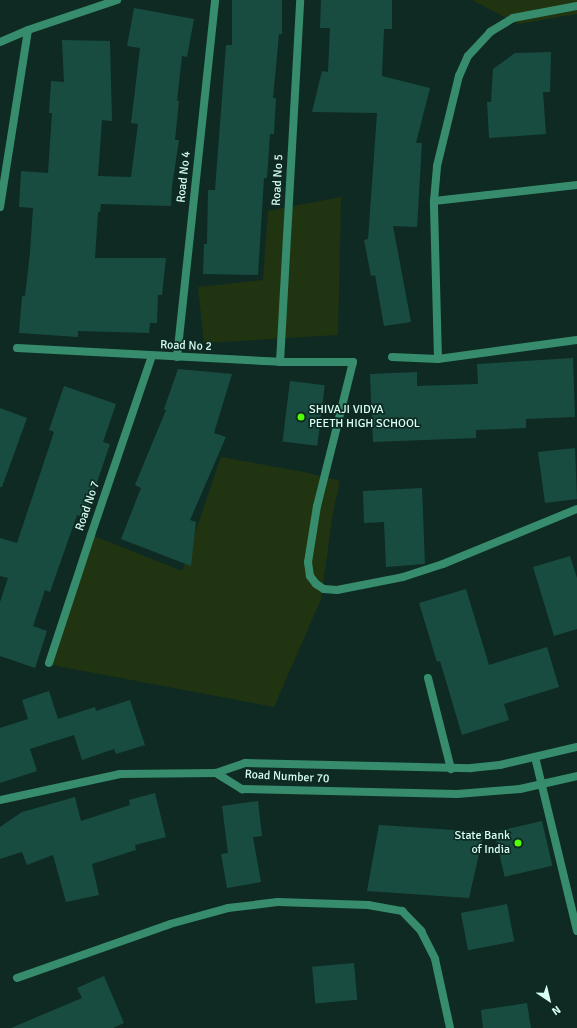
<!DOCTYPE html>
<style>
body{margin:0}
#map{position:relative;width:577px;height:1028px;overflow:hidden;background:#0e2a23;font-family:Signika,sans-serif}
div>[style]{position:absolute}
.green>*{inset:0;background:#213411}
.building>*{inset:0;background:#194c41;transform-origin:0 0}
.minor>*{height:8px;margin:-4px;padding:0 4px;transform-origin:4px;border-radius:4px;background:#368c6c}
.dots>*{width:11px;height:11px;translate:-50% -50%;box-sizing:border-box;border:2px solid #0e2a23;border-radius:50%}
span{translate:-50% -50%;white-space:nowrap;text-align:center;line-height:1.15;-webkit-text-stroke:3.5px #0e2a23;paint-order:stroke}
.street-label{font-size:12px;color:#d7fff3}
.poi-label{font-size:12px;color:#d7fff3}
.left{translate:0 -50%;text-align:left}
.right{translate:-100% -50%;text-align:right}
.north{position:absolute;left:529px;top:980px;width:40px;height:40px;-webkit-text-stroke:3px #0e2a23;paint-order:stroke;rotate:145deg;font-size:11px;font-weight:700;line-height:16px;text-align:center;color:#d7fff3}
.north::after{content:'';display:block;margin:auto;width:14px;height:18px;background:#d7fff3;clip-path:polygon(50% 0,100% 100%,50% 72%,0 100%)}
</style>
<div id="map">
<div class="green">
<div style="clip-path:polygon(472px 0,577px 0,577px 14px,518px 24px)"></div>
<div style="clip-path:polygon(341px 197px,338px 335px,204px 343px,198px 287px,263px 280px,268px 211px)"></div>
<div style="clip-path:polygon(221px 457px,304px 472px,340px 481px,333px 512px,321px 599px,274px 707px,52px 665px,94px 536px,182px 571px)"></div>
</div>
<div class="building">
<div style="clip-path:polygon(232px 0,282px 0,282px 34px,279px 34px,273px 98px,276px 98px,274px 134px,270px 134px,267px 178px,264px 178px,258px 275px,203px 274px,204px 244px,207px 244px,208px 190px,215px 190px,226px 45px,232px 45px)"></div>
<div style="clip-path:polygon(321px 0,392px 0,392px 29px,384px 29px,382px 76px,430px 88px,416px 143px,422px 143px,417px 227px,393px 226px,411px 322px,384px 326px,375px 275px,371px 276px,364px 240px,368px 239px,377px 113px,312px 112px,322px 71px,328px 72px,330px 28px,320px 28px)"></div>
<div style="clip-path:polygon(134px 8px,194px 19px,187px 57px,182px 56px,177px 101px,179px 101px,175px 140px,179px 140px,172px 186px,171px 206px,101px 204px,100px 212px,98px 212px,95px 258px,166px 258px,162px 295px,158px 295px,157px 323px,150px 323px,149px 333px,78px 331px,78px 337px,19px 333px,22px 296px,25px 296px,30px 253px,33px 208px,19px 207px,21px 171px,48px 173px,52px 113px,49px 113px,51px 81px,64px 82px,62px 40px,110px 41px,112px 121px,102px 120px,98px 176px,131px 177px,138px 124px,131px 123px,140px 48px,127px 46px)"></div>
<div style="clip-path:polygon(551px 52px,550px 92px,543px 92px,546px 134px,489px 138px,487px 102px,491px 102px,493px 69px,515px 53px)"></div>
<div style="clip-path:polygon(573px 358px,575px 417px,526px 419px,526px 428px,476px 430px,476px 438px,373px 442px,370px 374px,417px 372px,417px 386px,478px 384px,477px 364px)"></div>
<div style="clip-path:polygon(178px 369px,232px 374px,214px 433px,226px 437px,190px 520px,196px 522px,191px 566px,121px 539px,141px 488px,135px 485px,166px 410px,164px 409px)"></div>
<div style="left:290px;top:381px;width:35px;height:61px;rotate:7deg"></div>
<div style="clip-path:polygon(64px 386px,116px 404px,103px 442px,110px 444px,85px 518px,77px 515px,50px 592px,45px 590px,33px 626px,47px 631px,35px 668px,0 656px,0 602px,8px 578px,0 576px,0 538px,17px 543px,54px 432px,49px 430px)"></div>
<div style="clip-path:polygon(0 408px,27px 418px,2px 487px,0 487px)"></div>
<div style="clip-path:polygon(575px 448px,577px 499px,545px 503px,538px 452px)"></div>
<div style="clip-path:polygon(422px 488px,425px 564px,386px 567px,384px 522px,364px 523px,363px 491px)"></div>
<div style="clip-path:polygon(570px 556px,577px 578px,577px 629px,554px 636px,533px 567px)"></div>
<div style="clip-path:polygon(466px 589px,489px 665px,547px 647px,559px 687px,504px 704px,509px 720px,462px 735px,440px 661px,437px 662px,419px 603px)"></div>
<div style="clip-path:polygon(49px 691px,58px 719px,95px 707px,96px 711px,130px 700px,145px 745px,116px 754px,114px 749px,82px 760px,74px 735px,30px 749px,37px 771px,0 783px,0 728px,28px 719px,22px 700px)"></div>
<div style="clip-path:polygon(155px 793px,166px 837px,135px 845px,136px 850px,92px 864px,99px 895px,66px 902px,53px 855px,27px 865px,22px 852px,0 859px,0 827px,22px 812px,75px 797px,81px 821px,130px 805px,129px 800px)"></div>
<div style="clip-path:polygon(258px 801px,262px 836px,253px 837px,261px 882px,227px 888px,221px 854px,228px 853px,222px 806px)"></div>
<div style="left:542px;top:821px;width:46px;height:49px;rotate:77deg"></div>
<div style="clip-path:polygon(379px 825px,484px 832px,469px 898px,367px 891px)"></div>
<div style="left:507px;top:904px;width:38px;height:47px;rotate:79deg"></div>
<div style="left:354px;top:963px;width:37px;height:42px;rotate:85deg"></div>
<div style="clip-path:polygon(104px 976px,124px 1023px,113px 1028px,11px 1028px,82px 998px,77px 988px)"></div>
<div style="clip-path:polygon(527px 1003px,531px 1028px,483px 1028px,481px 1010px)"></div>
</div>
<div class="minor">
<div style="left:0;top:42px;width:30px;rotate:-23deg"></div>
<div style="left:28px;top:30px;width:94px;rotate:-18.6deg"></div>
<div style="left:434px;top:201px;width:144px;rotate:-6.4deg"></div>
<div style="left:0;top:207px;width:179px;rotate:-81deg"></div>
<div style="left:17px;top:348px;width:263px;rotate:3deg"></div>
<div style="left:280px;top:362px;width:73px"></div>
<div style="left:353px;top:362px;width:148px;rotate:104deg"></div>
<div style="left:317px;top:506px;width:57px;rotate:99.1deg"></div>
<div style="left:308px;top:562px;width:14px;rotate:82deg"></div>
<div style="left:310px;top:576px;width:10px;rotate:53deg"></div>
<div style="left:316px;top:584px;width:9px;rotate:32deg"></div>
<div style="left:324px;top:589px;width:13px;rotate:4deg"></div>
<div style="left:337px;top:590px;width:67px;rotate:-11.1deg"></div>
<div style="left:403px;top:577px;width:42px;rotate:-18deg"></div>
<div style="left:443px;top:564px;width:145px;rotate:-22.3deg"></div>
<div style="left:177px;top:357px;width:359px;rotate:-83.9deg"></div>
<div style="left:392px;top:357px;width:46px;rotate:2.5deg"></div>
<div style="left:438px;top:359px;width:140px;rotate:-7.8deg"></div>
<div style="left:438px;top:359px;width:158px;rotate:-91.5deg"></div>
<div style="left:434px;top:201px;width:35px;rotate:-85deg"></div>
<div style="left:437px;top:166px;width:93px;rotate:-76.3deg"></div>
<div style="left:459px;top:76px;width:22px;rotate:-66deg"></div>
<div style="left:468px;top:56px;width:33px;rotate:-47deg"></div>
<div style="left:490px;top:32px;width:27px;rotate:-31deg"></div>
<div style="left:513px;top:18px;width:65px;rotate:-10.6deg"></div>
<div style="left:280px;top:362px;width:363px;rotate:-86.8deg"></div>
<div style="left:49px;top:663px;width:135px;rotate:-71.8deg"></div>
<div style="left:91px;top:535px;width:189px;rotate:-71.2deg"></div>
<div style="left:428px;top:678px;width:94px;rotate:75.8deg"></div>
<div style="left:535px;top:757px;width:179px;rotate:76.4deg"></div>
<div style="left:216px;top:773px;width:31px;rotate:-19deg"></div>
<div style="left:245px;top:763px;width:226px;rotate:1.3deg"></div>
<div style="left:471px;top:768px;width:29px;rotate:-6deg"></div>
<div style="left:500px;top:765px;width:79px;rotate:-13.2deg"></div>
<div style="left:0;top:800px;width:123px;rotate:-12.2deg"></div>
<div style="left:120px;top:774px;width:96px;rotate:-0.6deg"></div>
<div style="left:216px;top:773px;width:31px;rotate:32deg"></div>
<div style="left:242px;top:789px;width:215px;rotate:1.3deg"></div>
<div style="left:457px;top:794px;width:63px;rotate:-4.5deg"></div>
<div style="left:520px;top:789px;width:58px;rotate:-12.8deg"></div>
<div style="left:17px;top:978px;width:162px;rotate:-19.4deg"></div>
<div style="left:170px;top:924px;width:60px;rotate:-15.4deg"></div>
<div style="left:228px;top:908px;width:50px;rotate:-6.8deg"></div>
<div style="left:278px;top:902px;width:90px;rotate:1.9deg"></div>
<div style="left:368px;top:905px;width:35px;rotate:10deg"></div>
<div style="left:402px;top:911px;width:28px;rotate:46deg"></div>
<div style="left:421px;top:931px;width:31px;rotate:63deg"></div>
<div style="left:435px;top:959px;width:71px;rotate:77.7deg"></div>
</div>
<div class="dots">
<div style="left:301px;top:417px;background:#52ff03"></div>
<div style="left:518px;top:843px;background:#52ff03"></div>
</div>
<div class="street-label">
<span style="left:184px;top:177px;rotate:-84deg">Road No 4</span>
<span style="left:278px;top:180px;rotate:-87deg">Road No 5</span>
<span style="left:186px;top:346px;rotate:2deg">Road No 2</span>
<span style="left:88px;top:506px;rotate:-71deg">Road No 7</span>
<span style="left:287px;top:777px;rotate:3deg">Road Number 70</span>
</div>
<div class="poi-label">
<span class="left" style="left:309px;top:417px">SHIVAJI VIDYA<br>PEETH HIGH SCHOOL</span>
<span class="right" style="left:510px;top:843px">State Bank<br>of India</span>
</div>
<div class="north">N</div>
</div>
